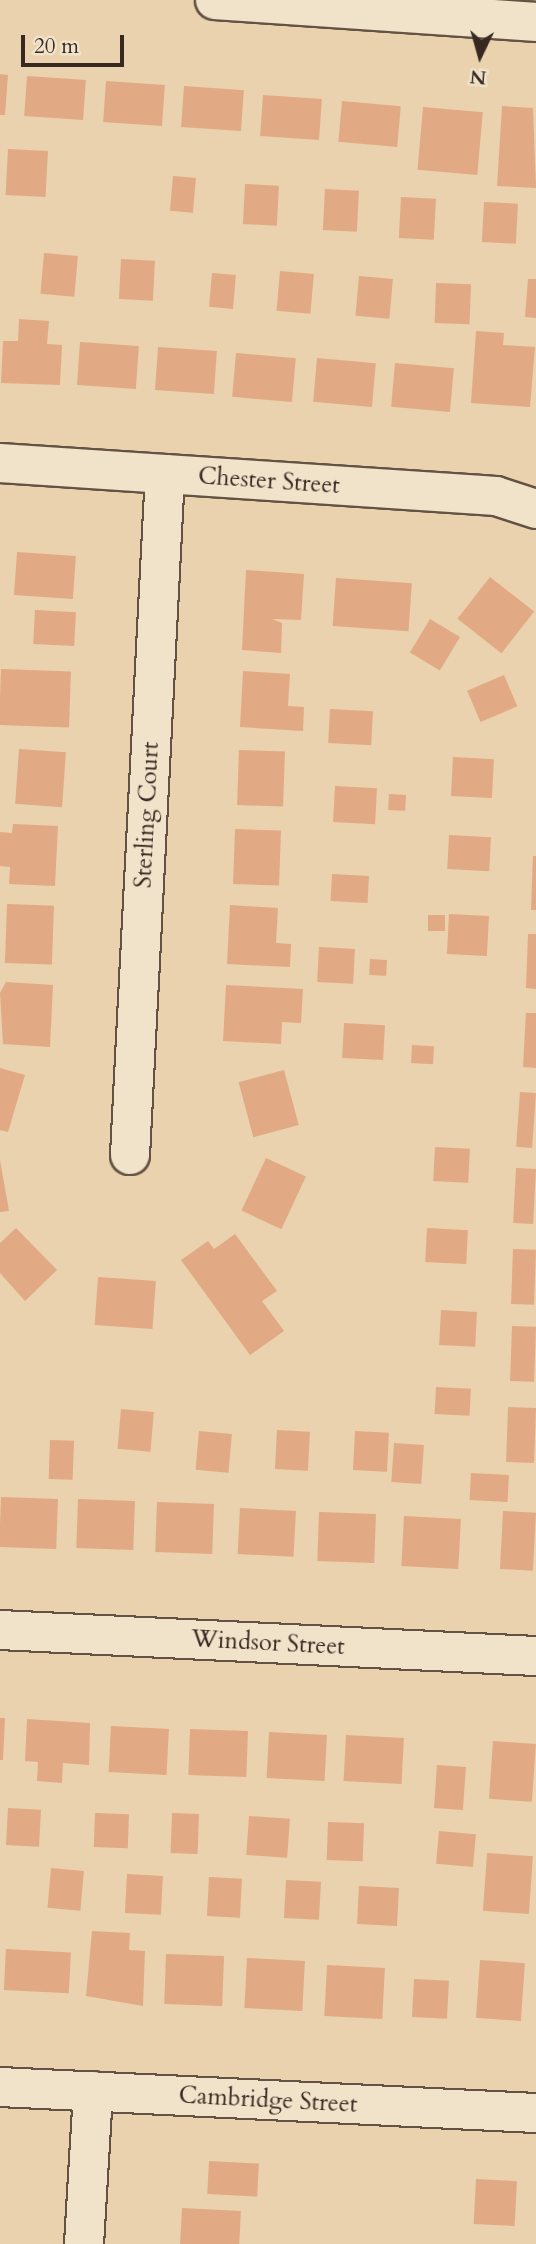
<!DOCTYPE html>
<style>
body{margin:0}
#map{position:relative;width:536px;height:2244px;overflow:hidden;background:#e9d2ad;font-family:Cardo,serif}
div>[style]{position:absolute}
.building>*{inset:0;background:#e2a985;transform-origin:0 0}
.roads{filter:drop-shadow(2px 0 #645345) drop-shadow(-2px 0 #645345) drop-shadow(0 2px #645345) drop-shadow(0 -2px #645345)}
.street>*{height:38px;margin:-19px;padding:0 19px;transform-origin:19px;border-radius:19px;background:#f1e2ca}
.secondary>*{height:38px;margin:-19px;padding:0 19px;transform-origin:19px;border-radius:19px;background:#f1e2ca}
span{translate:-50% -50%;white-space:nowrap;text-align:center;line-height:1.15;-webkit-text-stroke:5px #f1e2ca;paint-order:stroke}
.street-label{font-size:24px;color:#372922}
.north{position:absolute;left:445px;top:21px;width:70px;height:70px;-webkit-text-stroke:5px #f1e2ca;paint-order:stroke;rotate:185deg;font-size:19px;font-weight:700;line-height:28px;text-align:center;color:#372922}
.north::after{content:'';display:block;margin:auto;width:24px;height:32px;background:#372922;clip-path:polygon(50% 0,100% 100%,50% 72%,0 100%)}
.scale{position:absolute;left:21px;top:35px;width:103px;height:32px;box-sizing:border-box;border:4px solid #372922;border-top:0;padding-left:9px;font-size:21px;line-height:24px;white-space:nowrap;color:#372922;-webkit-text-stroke:5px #f1e2ca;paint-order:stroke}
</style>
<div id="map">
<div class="building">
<div style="clip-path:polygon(0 74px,8px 75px,5px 115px,0 115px)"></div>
<div style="left:27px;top:76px;width:59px;height:40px;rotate:4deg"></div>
<div style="left:106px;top:81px;width:59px;height:41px;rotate:4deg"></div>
<div style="left:184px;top:86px;width:60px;height:41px;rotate:4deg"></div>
<div style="left:263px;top:95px;width:59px;height:41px;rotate:4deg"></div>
<div style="left:342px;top:101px;width:59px;height:41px;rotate:5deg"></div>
<div style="clip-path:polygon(502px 106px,533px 108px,536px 188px,497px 186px)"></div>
<div style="left:423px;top:107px;width:60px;height:63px;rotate:5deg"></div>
<div style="left:8px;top:149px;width:40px;height:46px;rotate:3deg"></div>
<div style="left:173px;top:176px;width:23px;height:35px;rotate:5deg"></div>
<div style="left:245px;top:184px;width:34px;height:40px;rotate:3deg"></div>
<div style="left:325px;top:189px;width:34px;height:41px;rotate:3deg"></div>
<div style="left:401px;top:197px;width:35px;height:41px;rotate:3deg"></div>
<div style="left:484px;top:202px;width:34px;height:40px;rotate:3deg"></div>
<div style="left:44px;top:253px;width:34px;height:41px;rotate:5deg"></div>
<div style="left:121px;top:259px;width:34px;height:40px;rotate:3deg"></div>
<div style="left:280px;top:271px;width:34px;height:40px;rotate:5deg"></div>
<div style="left:212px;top:273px;width:24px;height:34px;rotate:5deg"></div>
<div style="left:359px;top:276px;width:34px;height:40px;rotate:5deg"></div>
<div style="clip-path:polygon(528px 279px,536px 279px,536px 318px,525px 317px)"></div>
<div style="left:436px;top:283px;width:35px;height:40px;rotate:2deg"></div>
<div style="clip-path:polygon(19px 319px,49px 321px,47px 344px,62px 345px,60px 385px,1px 383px,3px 341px,18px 341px)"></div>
<div style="clip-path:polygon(476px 331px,504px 333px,503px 345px,535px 347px,530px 407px,471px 403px)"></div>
<div style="left:80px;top:342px;width:59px;height:43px;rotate:4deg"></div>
<div style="left:158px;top:347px;width:59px;height:43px;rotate:4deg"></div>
<div style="left:236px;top:353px;width:60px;height:44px;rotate:5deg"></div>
<div style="left:317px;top:358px;width:59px;height:44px;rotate:5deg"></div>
<div style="left:395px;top:363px;width:59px;height:44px;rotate:5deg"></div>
<div style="left:17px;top:552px;width:59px;height:43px;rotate:4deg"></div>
<div style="clip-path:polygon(246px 570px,304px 574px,301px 620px,272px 619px,282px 623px,281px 653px,242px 650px)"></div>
<div style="left:490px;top:577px;width:56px;height:53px;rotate:38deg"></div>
<div style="left:336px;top:578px;width:76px;height:48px;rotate:4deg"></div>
<div style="left:35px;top:610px;width:41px;height:34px;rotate:3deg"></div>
<div style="left:430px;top:619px;width:35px;height:39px;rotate:31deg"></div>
<div style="left:1px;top:669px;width:70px;height:56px;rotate:2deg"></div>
<div style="clip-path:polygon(243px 671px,290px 674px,288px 706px,304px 707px,303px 731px,240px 727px)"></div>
<div style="left:504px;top:675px;width:34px;height:40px;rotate:67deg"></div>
<div style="left:330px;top:709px;width:43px;height:34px;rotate:3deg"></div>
<div style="left:19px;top:749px;width:47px;height:55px;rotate:4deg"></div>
<div style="left:239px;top:750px;width:46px;height:55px;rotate:2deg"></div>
<div style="left:453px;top:757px;width:41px;height:39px;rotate:3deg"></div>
<div style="left:335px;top:786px;width:42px;height:36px;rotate:3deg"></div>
<div style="left:389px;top:794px;width:17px;height:16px;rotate:3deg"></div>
<div style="clip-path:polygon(13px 824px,58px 826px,55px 886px,9px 884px,10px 867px,0 866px,0 832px,12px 833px)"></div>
<div style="left:235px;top:829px;width:46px;height:55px;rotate:2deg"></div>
<div style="left:449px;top:835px;width:42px;height:34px;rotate:3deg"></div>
<div style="clip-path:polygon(533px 856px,536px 856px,536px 910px,531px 910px)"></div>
<div style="left:332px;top:874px;width:37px;height:27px;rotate:3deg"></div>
<div style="left:7px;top:904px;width:47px;height:59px;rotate:2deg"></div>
<div style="clip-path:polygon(230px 905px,278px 908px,276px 943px,291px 944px,290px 967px,227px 964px)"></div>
<div style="left:449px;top:914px;width:40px;height:40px;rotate:3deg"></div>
<div style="left:428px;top:915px;width:17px;height:16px"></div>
<div style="clip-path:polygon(528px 934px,536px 934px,536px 989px,526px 988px)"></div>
<div style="left:319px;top:947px;width:36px;height:35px;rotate:3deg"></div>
<div style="left:370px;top:959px;width:17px;height:16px;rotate:3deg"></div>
<div style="clip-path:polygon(6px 982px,53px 985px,50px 1047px,3px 1044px,0 993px)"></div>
<div style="clip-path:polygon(226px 985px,303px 989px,301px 1023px,282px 1022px,281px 1044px,223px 1041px)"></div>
<div style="clip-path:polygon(526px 1013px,536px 1013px,536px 1068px,523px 1067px)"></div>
<div style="left:344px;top:1023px;width:41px;height:35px;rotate:3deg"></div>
<div style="left:412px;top:1045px;width:22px;height:18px;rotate:3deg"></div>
<div style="clip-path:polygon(0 1068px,25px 1075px,8px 1132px,0 1130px)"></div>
<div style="left:284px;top:1070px;width:57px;height:47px;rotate:75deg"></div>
<div style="left:520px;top:1092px;width:16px;height:55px;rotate:4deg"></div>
<div style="left:435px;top:1147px;width:35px;height:34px;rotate:3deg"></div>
<div style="left:266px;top:1158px;width:44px;height:58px;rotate:25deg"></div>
<div style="clip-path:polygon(0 1160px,9px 1211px,0 1212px)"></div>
<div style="left:516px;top:1168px;width:20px;height:55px;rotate:3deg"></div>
<div style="clip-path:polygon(16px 1228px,57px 1270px,25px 1301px,0 1273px,0 1243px)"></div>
<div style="left:427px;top:1228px;width:41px;height:34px;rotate:3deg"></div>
<div style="clip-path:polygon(235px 1234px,277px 1291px,262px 1301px,284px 1331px,250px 1355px,181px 1260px,208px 1241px,214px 1249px)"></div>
<div style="left:513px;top:1249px;width:23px;height:55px;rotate:2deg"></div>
<div style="left:98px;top:1277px;width:58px;height:48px;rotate:4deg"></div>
<div style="left:441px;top:1310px;width:36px;height:35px;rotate:3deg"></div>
<div style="left:512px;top:1326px;width:24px;height:55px;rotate:2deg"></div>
<div style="left:436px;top:1387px;width:35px;height:27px;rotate:3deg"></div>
<div style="left:508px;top:1407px;width:28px;height:55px;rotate:2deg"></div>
<div style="left:121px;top:1409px;width:33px;height:40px;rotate:5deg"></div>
<div style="left:277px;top:1430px;width:33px;height:39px;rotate:3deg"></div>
<div style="left:199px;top:1431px;width:33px;height:39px;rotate:5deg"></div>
<div style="left:355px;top:1431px;width:34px;height:39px;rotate:3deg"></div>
<div style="left:50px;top:1440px;width:24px;height:39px;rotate:2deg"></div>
<div style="left:394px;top:1443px;width:30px;height:39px;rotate:4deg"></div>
<div style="left:471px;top:1473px;width:38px;height:27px;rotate:3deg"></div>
<div style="left:1px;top:1497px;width:57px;height:50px;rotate:2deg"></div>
<div style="left:78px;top:1499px;width:57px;height:49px;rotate:2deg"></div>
<div style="left:157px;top:1502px;width:57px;height:50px;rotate:2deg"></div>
<div style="left:240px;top:1508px;width:56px;height:46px;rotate:3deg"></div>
<div style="left:503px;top:1511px;width:33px;height:58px;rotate:3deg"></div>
<div style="left:319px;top:1512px;width:57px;height:49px;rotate:2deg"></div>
<div style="left:404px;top:1516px;width:57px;height:50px;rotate:3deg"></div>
<div style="clip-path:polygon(0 1718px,5px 1718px,3px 1760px,0 1760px)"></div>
<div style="clip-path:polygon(27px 1719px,90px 1723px,89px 1765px,63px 1763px,62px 1783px,37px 1781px,38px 1762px,25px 1761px)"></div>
<div style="left:111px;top:1726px;width:58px;height:46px;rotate:3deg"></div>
<div style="left:190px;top:1729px;width:58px;height:46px;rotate:2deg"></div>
<div style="left:269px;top:1732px;width:58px;height:46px;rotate:3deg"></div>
<div style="left:346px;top:1735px;width:58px;height:46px;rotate:3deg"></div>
<div style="left:493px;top:1741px;width:43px;height:58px;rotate:4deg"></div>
<div style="left:437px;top:1765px;width:29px;height:43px;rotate:4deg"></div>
<div style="left:8px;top:1808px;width:33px;height:37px;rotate:3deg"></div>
<div style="left:95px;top:1813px;width:34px;height:34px;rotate:2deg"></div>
<div style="left:172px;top:1813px;width:27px;height:40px;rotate:2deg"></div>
<div style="left:249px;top:1816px;width:41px;height:39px;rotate:4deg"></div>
<div style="left:328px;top:1822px;width:36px;height:38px;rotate:2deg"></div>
<div style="left:439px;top:1831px;width:37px;height:33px;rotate:5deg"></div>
<div style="left:487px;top:1853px;width:46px;height:58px;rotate:4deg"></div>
<div style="left:51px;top:1868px;width:33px;height:40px;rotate:5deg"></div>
<div style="left:127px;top:1874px;width:36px;height:39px;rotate:3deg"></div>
<div style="left:209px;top:1877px;width:33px;height:39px;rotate:3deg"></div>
<div style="left:286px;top:1880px;width:35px;height:38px;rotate:3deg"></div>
<div style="left:359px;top:1886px;width:40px;height:38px;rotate:3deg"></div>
<div style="clip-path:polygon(92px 1931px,130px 1933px,129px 1950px,145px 1951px,143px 2006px,86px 1996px)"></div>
<div style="left:6px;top:1949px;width:65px;height:41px;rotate:3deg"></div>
<div style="left:166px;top:1954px;width:58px;height:50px;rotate:2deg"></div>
<div style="left:247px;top:1958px;width:58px;height:50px;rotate:3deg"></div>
<div style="left:480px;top:1960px;width:45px;height:58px;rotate:4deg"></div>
<div style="left:327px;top:1965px;width:58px;height:51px;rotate:3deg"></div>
<div style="left:414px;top:1979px;width:35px;height:38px;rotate:3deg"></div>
<div style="left:209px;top:2161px;width:50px;height:33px;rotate:3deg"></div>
<div style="left:476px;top:2179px;width:41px;height:45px;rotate:3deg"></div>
<div style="left:182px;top:2208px;width:59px;height:36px;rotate:3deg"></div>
</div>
<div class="roads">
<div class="street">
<div style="left:0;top:463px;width:497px;rotate:3.8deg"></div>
<div style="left:496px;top:496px;width:42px;rotate:18deg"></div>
<div style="left:130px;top:1155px;width:682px;rotate:-87.06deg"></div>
<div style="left:0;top:1630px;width:537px;rotate:2.78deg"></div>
<div style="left:0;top:2087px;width:537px;rotate:2.78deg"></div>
<div style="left:84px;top:2244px;width:153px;rotate:-86.6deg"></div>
</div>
<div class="secondary">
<div style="left:215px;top:0;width:322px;rotate:3.9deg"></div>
</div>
</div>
<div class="street-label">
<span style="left:269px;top:481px;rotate:4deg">Chester Street</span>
<span style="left:147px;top:815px;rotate:-87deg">Sterling Court</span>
<span style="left:268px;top:1643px;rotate:3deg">Windsor Street</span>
<span style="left:268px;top:2100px;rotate:3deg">Cambridge Street</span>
</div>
<div class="north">N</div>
<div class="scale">20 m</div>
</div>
